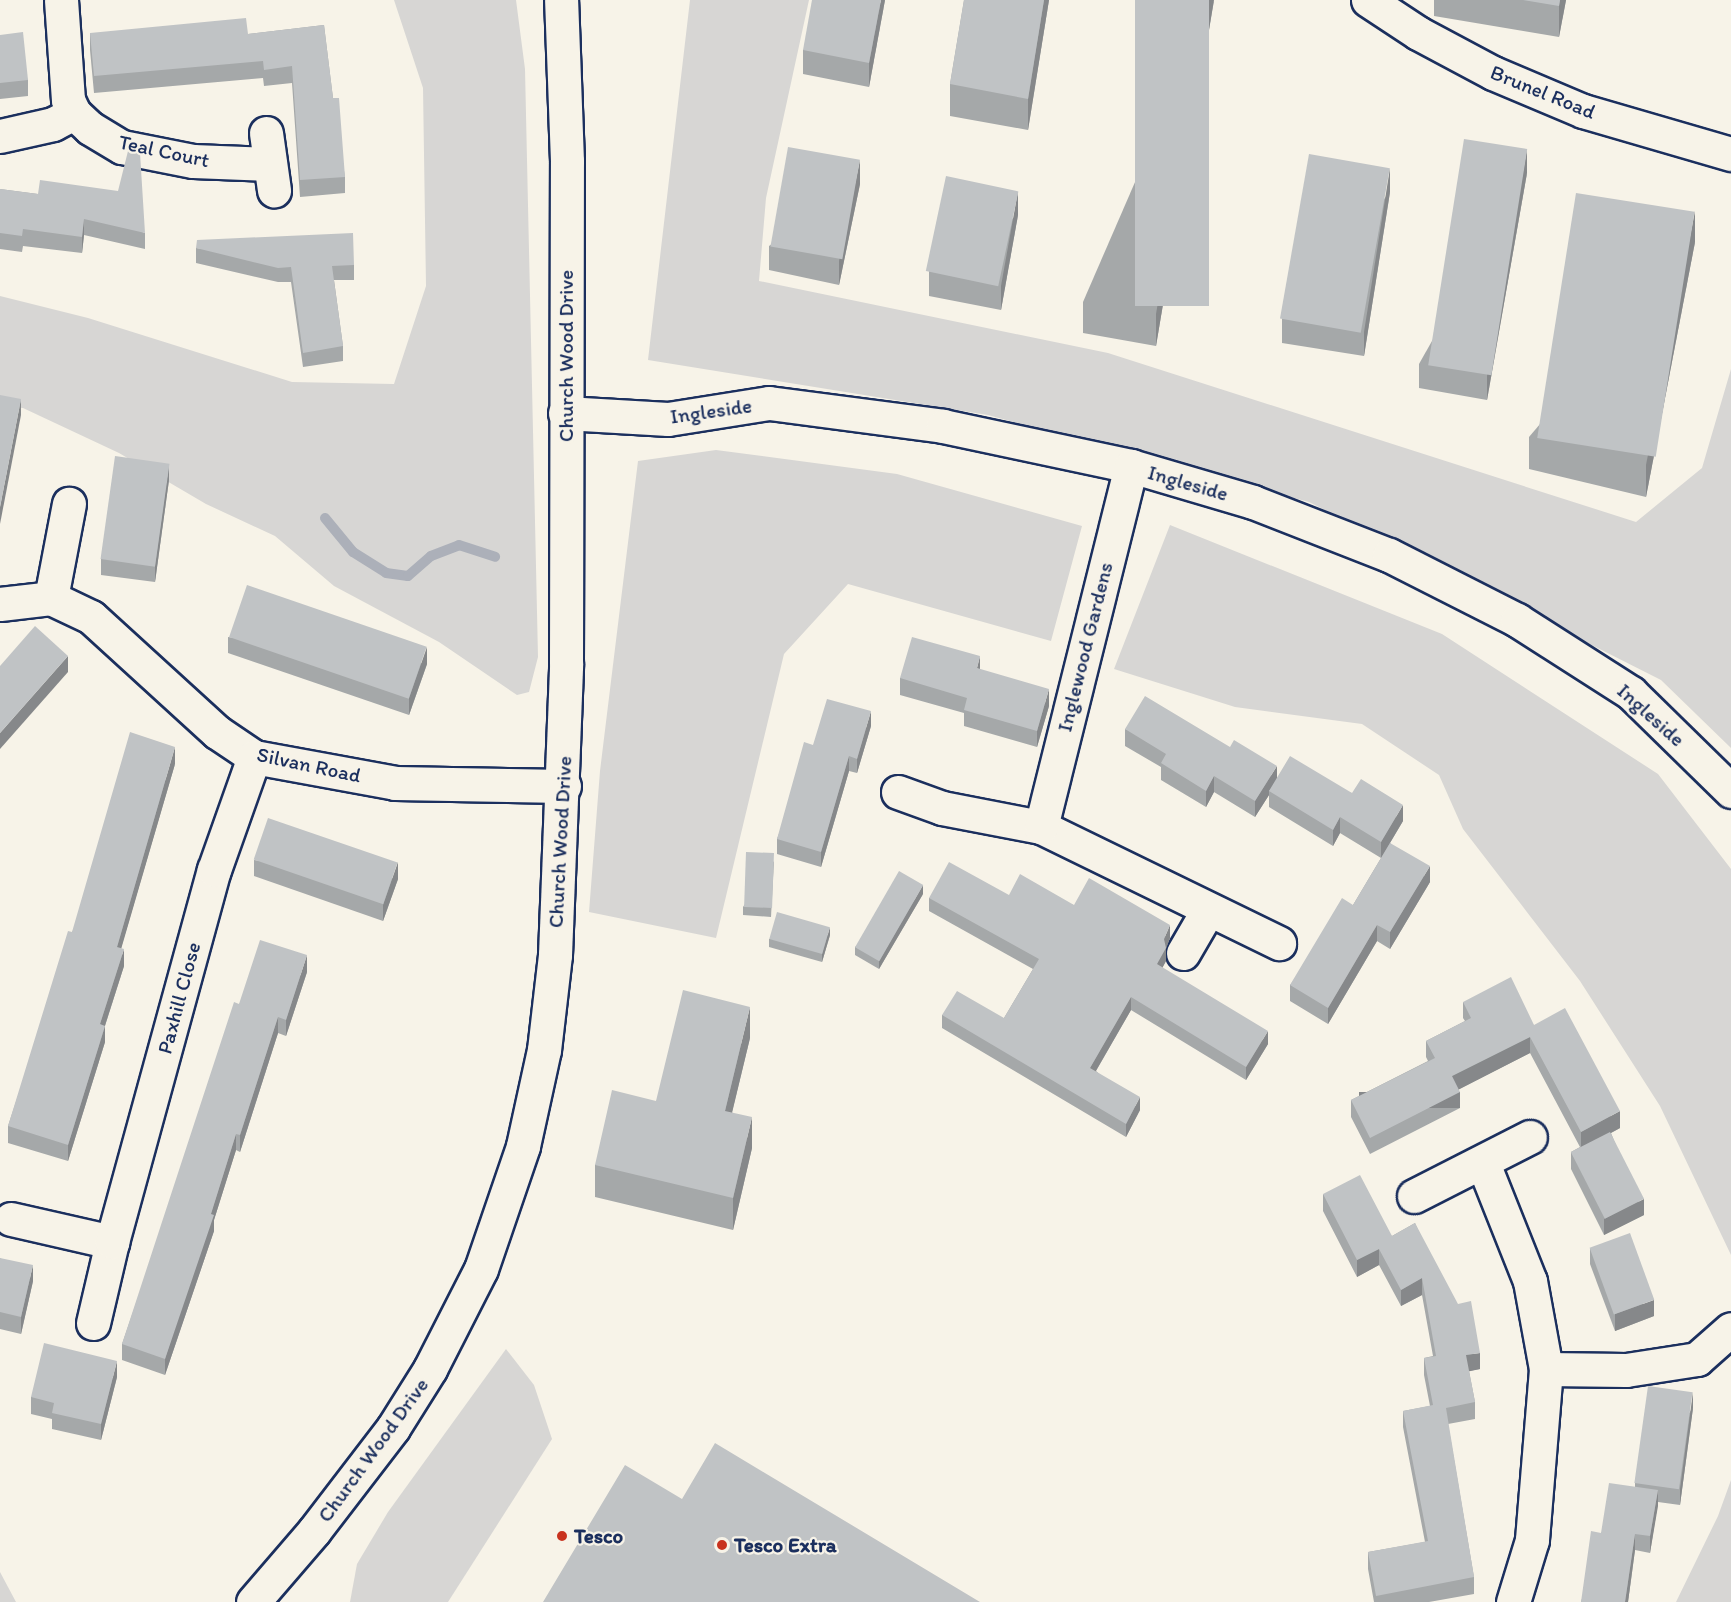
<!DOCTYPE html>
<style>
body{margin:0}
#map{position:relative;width:1731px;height:1602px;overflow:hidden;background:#f7f3e8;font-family:Itim,sans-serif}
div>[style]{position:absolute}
.green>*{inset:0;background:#d7d6d4}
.stream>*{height:10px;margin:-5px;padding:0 5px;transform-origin:5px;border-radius:5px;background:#acb0b9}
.roads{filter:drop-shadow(2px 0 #1b2f5e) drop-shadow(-2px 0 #1b2f5e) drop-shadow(0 2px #1b2f5e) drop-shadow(0 -2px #1b2f5e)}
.minor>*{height:33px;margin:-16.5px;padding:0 16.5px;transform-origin:16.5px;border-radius:16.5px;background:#f7f3e8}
.wall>*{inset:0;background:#a5a8a9}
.shaded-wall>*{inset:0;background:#86888a;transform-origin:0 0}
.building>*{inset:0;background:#c0c3c5;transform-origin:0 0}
.dots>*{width:16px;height:16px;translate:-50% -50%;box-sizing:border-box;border:3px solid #f7f3e8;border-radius:50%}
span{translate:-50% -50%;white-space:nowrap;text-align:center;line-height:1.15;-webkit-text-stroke:4.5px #f7f3e8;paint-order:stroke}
.street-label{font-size:21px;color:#1b2f5e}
.poi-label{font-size:21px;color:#1b2f5e;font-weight:700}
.left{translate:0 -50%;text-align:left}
</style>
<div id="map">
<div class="green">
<div style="clip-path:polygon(394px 0,516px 0,525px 69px,538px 657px,529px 692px,517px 695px,439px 642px,334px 586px,275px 536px,206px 504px,119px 453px,23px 408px,0 406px,0 296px,88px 318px,292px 382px,394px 384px,426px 286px,423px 88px)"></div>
<div style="clip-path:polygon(690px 0,809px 0,766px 198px,759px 281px,1108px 353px,1636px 522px,1702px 468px,1731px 369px,1731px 748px,1661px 680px,1309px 502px,988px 415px,648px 360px)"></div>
<div style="clip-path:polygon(716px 450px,897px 474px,1082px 526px,1051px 641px,848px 584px,784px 654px,716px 938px,589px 912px,600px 771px,638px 461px)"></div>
<div style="clip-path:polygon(1170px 525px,1442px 634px,1658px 774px,1731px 869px,1731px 1255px,1660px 1106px,1580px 981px,1463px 829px,1439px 775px,1362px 724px,1235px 707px,1114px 669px)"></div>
<div style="clip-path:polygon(506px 1349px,534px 1385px,552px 1439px,448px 1602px,350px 1602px,357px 1564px,388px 1512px)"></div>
<div style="clip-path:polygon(1731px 1480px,1731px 1602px,1676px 1602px,1718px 1516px)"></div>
<div style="clip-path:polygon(0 1572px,16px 1602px,0 1602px)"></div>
</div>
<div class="stream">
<div style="left:325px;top:518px;width:44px;rotate:50.5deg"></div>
<div style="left:353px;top:552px;width:39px;rotate:32deg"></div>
<div style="left:386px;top:573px;width:22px;rotate:8deg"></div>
<div style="left:408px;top:576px;width:30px;rotate:-41deg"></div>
<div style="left:431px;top:556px;width:30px;rotate:-21deg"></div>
<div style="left:459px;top:545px;width:38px;rotate:18deg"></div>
</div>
<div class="roads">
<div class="minor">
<div style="left:61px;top:0;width:100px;rotate:86deg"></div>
<div style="left:68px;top:100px;width:14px;rotate:65deg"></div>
<div style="left:74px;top:113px;width:22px;rotate:43deg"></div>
<div style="left:90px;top:128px;width:37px;rotate:31deg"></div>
<div style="left:122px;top:147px;width:72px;rotate:11.2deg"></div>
<div style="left:193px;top:161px;width:77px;rotate:2.2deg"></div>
<div style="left:1368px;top:0;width:60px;rotate:33.4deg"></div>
<div style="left:1418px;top:33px;width:85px;rotate:28.1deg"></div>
<div style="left:1493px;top:73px;width:98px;rotate:22.9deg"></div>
<div style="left:1583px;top:111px;width:154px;rotate:16.2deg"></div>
<div style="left:266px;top:133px;width:58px;rotate:82deg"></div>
<div style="left:0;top:136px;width:54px;rotate:-12.8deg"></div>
<div style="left:53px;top:124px;width:24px;rotate:-28deg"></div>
<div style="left:565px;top:413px;width:103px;rotate:3.3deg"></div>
<div style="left:668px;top:419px;width:102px;rotate:-9deg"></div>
<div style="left:769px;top:403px;width:176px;rotate:7.5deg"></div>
<div style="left:943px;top:426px;width:192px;rotate:12deg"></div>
<div style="left:1131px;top:466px;width:127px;rotate:16.4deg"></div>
<div style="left:1253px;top:502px;width:146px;rotate:21.3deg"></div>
<div style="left:1389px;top:555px;width:144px;rotate:26.9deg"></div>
<div style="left:1517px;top:620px;width:135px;rotate:32.6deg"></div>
<div style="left:1631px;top:693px;width:140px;rotate:44.4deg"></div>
<div style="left:51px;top:598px;width:96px;rotate:-79.2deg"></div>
<div style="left:0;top:604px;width:51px;rotate:-6.7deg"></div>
<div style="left:51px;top:598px;width:44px;rotate:25.4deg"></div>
<div style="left:91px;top:617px;width:171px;rotate:42.4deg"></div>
<div style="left:217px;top:732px;width:45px;rotate:34deg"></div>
<div style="left:254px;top:757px;width:143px;rotate:10.4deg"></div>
<div style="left:395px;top:783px;width:169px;rotate:1deg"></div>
<div style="left:898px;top:792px;width:47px;rotate:20deg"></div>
<div style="left:942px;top:808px;width:101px;rotate:10.9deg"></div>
<div style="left:1041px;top:827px;width:265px;rotate:26deg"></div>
<div style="left:1041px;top:827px;width:372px;rotate:-76deg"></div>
<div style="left:1183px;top:953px;width:50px;rotate:-59.8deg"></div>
<div style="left:1483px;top:1163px;width:127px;rotate:68.3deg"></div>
<div style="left:1530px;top:1281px;width:89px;rotate:79.7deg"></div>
<div style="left:1546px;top:1369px;width:172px;rotate:94.7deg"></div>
<div style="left:1532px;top:1540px;width:65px;rotate:107deg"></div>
<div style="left:1414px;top:1196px;width:130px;rotate:-27deg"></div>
<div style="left:11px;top:1219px;width:104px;rotate:12.8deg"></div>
<div style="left:93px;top:1323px;width:83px;rotate:-76.8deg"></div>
<div style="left:112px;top:1242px;width:386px;rotate:-74.7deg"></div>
<div style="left:214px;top:870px;width:120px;rotate:-70.5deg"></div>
<div style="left:1546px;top:1369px;width:80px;rotate:0.7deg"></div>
<div style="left:1626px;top:1370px;width:72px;rotate:-8.8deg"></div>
<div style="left:1697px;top:1359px;width:45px;rotate:-41.4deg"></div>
<div style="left:253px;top:1602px;width:94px;rotate:-49.3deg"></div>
<div style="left:314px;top:1531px;width:130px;rotate:-52.5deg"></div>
<div style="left:393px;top:1428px;width:70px;rotate:-57.9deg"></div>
<div style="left:430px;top:1369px;width:112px;rotate:-63deg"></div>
<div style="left:481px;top:1269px;width:130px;rotate:-71.1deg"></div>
<div style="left:523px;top:1146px;width:98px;rotate:-77.7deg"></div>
<div style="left:544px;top:1050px;width:96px;rotate:-83.4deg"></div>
<div style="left:555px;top:955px;width:292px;rotate:-87.8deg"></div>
<div style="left:566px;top:663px;width:502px;rotate:-89.89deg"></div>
<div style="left:567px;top:161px;width:161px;rotate:-92.1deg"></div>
</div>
</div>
<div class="wall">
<div style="clip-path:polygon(885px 0,869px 87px,803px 74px,803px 50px)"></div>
<div style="clip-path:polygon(964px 0,1049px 0,1028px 130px,950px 116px,950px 84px)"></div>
<div style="clip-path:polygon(1214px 0,1156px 346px,1083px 333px,1083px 302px)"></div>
<div style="clip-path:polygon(1434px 0,1566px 0,1559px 37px,1434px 16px)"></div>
<div style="clip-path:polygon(324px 25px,333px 98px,345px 177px,345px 193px,300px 197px,292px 83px,264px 86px,263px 78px,94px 93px,90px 50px,90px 33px,248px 34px)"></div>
<div style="clip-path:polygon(0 35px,28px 80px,28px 96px,0 99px)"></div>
<div style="clip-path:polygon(1527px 173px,1487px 400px,1419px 388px,1419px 364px)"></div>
<div style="clip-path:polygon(860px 184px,839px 285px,769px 270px,769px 246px)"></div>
<div style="clip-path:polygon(0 189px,38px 194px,145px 233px,145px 249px,84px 235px,82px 253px,23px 246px,22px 252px,0 249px)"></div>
<div style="clip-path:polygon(1390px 192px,1364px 356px,1282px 343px,1282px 319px)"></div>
<div style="clip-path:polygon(1018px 215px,1001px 310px,929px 296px,929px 271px)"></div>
<div style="clip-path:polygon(1695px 242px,1646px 497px,1529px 469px,1529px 437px)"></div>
<div style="clip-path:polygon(196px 248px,354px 265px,354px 280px,334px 280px,343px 346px,343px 361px,303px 367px,291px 282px,278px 282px,196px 263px)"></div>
<div style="clip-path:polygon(169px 480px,155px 582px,101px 575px,101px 559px)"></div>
<div style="clip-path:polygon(228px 637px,427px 664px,409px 715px,228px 653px)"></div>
<div style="clip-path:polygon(980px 670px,1049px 706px,1037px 747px,964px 726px,964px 713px,900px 695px,900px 678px)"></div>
<div style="clip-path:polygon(871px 726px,857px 773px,849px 771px,821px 867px,777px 854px,777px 839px,813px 745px)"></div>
<div style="clip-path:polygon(1125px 729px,1277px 778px,1352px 793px,1403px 821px,1390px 843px,1430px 882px,1390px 949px,1377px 941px,1328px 1024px,1290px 1001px,1290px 985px,1353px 905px,1381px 858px,1340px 833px,1333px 846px,1269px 807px,1269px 795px,1255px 817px,1214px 792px,1206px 807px,1161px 780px,1161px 767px,1125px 746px)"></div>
<div style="clip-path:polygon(175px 764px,121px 948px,124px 966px,105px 1026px,105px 1042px,68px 1161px,8px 1143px,8px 1126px,72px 932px)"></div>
<div style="clip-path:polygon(254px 860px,398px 879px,383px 921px,254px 876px)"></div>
<div style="clip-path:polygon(774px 861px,771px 917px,743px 915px,743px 907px)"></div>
<div style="clip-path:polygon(923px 894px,879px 969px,855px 955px,855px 947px)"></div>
<div style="clip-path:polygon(1009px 895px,1074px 905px,1170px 938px,1166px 948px,1166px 961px,1162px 968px,1268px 1044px,1246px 1080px,1131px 1010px,1096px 1071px,1140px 1110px,1126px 1137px,942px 1028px,942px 1015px,1004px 1018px,1033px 969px,929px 911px,929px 898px)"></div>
<div style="clip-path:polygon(830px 935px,822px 962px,769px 947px,769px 939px)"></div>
<div style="clip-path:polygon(307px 972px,286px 1036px,278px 1033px,240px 1152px,236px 1150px,214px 1220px,214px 1231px,165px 1375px,122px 1360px,122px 1344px,239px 1004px)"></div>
<div style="clip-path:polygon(1463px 1002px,1534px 1025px,1620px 1128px,1611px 1133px,1644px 1215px,1604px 1235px,1571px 1169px,1571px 1152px,1580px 1147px,1530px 1053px,1459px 1089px,1460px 1108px,1370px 1154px,1351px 1117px,1351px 1100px,1428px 1061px,1426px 1057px,1426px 1041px,1465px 1021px,1463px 1018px)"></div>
<div style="clip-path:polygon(750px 1038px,732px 1112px,752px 1148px,733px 1230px,595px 1197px,595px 1165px,656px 1101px)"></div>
<div style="clip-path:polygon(1323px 1194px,1392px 1236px,1415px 1223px,1480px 1369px,1469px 1371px,1475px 1402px,1475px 1419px,1448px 1424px,1474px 1577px,1474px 1594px,1429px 1602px,1374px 1602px,1368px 1569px,1368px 1552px,1425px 1542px,1403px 1427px,1403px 1411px,1430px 1406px,1424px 1375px,1424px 1358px,1433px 1356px,1422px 1295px,1401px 1306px,1379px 1265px,1357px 1277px,1323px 1211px)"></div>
<div style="clip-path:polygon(1590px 1248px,1654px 1316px,1615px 1331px,1590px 1264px)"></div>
<div style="clip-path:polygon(0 1258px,33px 1281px,21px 1334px,0 1329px)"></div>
<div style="clip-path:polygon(117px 1377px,101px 1440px,52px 1429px,52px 1419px,31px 1414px,31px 1397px)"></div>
<div style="clip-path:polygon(1693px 1408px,1680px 1505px,1658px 1502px,1650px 1553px,1635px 1550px,1628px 1602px,1581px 1602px,1601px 1533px,1635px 1487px,1635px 1483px)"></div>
</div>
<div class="shaded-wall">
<div style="clip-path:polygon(881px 0,885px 0,869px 87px,869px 63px)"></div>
<div style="clip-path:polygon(1044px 0,1049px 0,1028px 130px,1028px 99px)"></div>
<div style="clip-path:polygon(1209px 0,1214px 0,1156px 346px,1156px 314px)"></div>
<div style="clip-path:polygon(1560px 0,1566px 0,1559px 37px,1559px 6px)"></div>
<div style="clip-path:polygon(1527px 149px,1527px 173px,1487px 400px,1487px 376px)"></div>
<div style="clip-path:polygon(860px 160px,860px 184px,839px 285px,839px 261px)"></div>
<div style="clip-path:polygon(1390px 168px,1390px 192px,1364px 356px,1364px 332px)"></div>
<div style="clip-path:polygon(1018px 191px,1018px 215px,1001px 310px,1001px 286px)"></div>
<div style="clip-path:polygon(1695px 211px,1695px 242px,1646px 497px,1646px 465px)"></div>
<div style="clip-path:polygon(84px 219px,84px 235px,82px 253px,82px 237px)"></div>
<div style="clip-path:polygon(21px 399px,21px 415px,0 524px,0 507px)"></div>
<div style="clip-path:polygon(169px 464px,169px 480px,155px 582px,155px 566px)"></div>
<div style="clip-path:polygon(427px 647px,427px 664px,409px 715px,409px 698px)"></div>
<div style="clip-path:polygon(68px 656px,68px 672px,0 749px,0 733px)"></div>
<div style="clip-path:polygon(980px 656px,980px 672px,977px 668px)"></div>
<div style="clip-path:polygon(1049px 689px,1049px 706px,1037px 747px,1037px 731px)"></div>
<div style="clip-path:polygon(871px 711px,871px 726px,857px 773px,857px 759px)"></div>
<div style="clip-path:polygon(175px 747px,175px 764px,117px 963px,117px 947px)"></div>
<div style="clip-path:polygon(849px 756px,849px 771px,821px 867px,821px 852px)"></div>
<div style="clip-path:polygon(1277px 766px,1277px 782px,1269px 791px,1269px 795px,1255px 817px,1255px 801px)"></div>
<div style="clip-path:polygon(1214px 776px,1214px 792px,1206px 807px,1206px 791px)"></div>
<div style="clip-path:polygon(1403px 805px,1403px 821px,1381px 858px,1381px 842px)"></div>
<div style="clip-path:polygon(1340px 817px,1340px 833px,1333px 846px,1333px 830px)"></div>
<div style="clip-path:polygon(398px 862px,398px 879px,383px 921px,383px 905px)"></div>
<div style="clip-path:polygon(1430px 866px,1430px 882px,1390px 949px,1390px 932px)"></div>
<div style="clip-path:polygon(923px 885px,923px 894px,879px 969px,879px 961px)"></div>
<div style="clip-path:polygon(1170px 925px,1170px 938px,1166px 949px,1166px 948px,1166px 961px,1157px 978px,1157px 964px,1164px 939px)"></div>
<div style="clip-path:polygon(1377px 925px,1377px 941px,1328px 1024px,1328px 1008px)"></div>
<div style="clip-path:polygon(830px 927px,830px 935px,822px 962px,822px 954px)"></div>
<div style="clip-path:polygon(124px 949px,124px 966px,100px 1041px,100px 1024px)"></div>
<div style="clip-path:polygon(307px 955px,307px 972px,286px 1036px,286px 1020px)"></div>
<div style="clip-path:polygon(1131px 997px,1131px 1010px,1090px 1081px,1090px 1068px)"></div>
<div style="clip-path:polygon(750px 1007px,750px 1038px,725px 1142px,725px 1111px)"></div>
<div style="clip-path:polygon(278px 1017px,278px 1033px,240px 1152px,240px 1135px)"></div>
<div style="clip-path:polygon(105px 1026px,105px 1042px,68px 1161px,68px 1145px)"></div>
<div style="clip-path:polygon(1268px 1031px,1268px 1044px,1246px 1080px,1246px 1067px)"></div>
<div style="clip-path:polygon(1530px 1037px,1530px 1053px,1452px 1093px,1452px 1076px)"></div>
<div style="left:1460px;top:1092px;width:16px;height:101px;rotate:90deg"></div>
<div style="clip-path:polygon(1140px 1097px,1140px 1110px,1126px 1137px,1126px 1124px)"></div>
<div style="clip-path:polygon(1620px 1111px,1620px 1128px,1581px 1149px,1581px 1132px)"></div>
<div style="clip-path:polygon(752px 1117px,752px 1148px,733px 1230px,733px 1198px)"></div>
<div style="clip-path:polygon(236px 1134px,236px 1150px,214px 1220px,214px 1231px,165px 1375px,165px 1359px)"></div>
<div style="clip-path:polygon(1644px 1199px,1644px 1215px,1604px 1235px,1604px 1219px)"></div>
<div style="clip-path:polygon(1379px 1249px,1379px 1265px,1357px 1277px,1357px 1260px)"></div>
<div style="clip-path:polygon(33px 1265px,33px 1281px,21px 1334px,21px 1317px)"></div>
<div style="clip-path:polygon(1422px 1278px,1422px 1295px,1401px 1306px,1401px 1290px)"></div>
<div style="clip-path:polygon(1654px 1300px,1654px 1316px,1615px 1331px,1615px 1314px)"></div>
<div style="clip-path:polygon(1480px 1353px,1480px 1369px,1466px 1372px,1466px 1355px)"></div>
<div style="clip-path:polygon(117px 1361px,117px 1377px,101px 1440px,101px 1424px)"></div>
<div style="clip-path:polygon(1693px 1392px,1693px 1408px,1680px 1505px,1680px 1489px)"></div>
<div style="clip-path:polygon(1658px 1490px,1658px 1506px,1650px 1553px,1650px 1536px)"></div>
<div style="clip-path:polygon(1635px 1534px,1635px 1550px,1628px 1602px,1625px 1602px)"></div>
</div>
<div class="building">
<div style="clip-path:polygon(812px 0,881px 0,869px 63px,803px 50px)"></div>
<div style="clip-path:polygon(964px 0,1044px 0,1028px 99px,950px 84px)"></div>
<div style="left:1135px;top:0;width:74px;height:306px"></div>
<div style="clip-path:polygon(1523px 0,1560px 0,1559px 6px)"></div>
<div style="clip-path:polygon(246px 18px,248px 34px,324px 25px,333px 98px,339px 98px,345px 177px,300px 180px,292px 66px,264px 70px,263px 61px,94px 76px,90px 33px)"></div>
<div style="clip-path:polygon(23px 32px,28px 80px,0 83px,0 35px)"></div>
<div style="left:1464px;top:139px;width:64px;height:229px;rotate:9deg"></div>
<div style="left:788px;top:147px;width:73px;height:101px;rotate:10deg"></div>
<div style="clip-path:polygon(128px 151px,140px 153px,145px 233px,84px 219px,82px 237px,23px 229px,22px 236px,0 233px,0 189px,38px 194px,40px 180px,118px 191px)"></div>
<div style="left:1309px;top:154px;width:82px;height:167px;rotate:10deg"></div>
<div style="left:946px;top:176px;width:74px;height:97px;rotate:12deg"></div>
<div style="left:1576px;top:193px;width:120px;height:248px;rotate:9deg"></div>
<div style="clip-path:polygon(353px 233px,354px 265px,332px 266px,343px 346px,303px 353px,291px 267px,278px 268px,196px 248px,197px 240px)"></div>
<div style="clip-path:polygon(0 395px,21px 399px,0 507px)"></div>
<div style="left:115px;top:456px;width:55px;height:104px;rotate:8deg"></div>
<div style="left:247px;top:585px;width:190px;height:55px;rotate:19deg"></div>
<div style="clip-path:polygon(35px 626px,68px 656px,0 733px,0 666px)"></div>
<div style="clip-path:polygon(912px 637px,980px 656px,977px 668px,1049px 689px,1037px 731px,964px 710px,967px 698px,900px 678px)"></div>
<div style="clip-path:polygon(1145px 696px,1230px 747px,1234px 740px,1277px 766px,1255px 801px,1214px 776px,1206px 791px,1161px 763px,1166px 754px,1125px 729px)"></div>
<div style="clip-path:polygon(827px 699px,871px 711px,857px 759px,849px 756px,821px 852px,777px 839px,804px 742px,813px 745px)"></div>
<div style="clip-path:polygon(130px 732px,175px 747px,117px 947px,124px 949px,100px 1024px,105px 1026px,68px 1145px,8px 1126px,68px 931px,72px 932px)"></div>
<div style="clip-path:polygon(1290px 756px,1352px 793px,1361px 779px,1403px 805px,1381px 842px,1340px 817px,1333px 830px,1269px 791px)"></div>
<div style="left:268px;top:818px;width:137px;height:44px;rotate:19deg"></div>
<div style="clip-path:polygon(1390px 843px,1430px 866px,1390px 932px,1377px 925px,1328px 1008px,1290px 985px,1342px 898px,1353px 905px)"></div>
<div style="left:746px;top:852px;width:28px;height:55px;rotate:2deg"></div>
<div style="clip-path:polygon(949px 862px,1009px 895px,1020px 874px,1074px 905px,1089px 878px,1170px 925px,1164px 939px,1166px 948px,1157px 964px,1268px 1031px,1246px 1067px,1131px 997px,1090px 1068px,1140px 1097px,1126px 1124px,942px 1015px,957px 991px,1004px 1018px,1039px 959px,929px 898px)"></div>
<div style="left:899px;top:871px;width:28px;height:88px;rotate:30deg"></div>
<div style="left:777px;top:912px;width:55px;height:28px;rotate:16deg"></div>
<div style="clip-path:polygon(260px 940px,307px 955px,286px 1020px,278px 1017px,240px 1135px,236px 1134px,211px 1214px,214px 1215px,165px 1359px,122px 1344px,234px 1002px,239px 1004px)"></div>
<div style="clip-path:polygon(1511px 977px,1534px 1025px,1565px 1008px,1620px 1111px,1581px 1132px,1530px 1037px,1452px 1076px,1460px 1092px,1370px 1138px,1351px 1100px,1435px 1058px,1426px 1041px,1471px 1018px,1463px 1002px)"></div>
<div style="clip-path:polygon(683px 990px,750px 1007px,725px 1111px,752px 1117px,733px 1198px,595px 1165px,612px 1090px,656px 1101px)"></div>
<div style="left:1610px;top:1132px;width:75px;height:44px;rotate:63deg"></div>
<div style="clip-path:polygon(1360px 1175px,1392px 1236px,1415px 1223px,1458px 1304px,1471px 1301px,1480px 1353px,1466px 1355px,1475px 1402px,1446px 1408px,1474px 1577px,1376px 1596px,1368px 1552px,1428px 1541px,1403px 1411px,1433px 1405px,1424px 1358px,1436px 1356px,1422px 1278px,1401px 1290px,1379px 1249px,1357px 1260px,1323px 1194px)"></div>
<div style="left:1630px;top:1233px;width:71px;height:43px;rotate:70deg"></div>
<div style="clip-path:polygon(0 1258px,33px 1265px,21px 1317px,0 1312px)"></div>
<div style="clip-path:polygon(44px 1343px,117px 1361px,101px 1424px,52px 1413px,54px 1403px,31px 1397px)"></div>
<div style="left:1648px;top:1386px;width:45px;height:98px;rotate:8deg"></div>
<div style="clip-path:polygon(715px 1443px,980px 1602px,543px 1602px,625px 1465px,682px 1499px)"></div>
<div style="clip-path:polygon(1609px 1483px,1658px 1490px,1650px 1536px,1635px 1534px,1625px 1602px,1581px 1602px,1591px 1531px,1601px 1533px)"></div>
</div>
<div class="dots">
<div style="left:562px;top:1536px;background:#c8321e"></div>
<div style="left:722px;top:1545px;background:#c8321e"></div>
</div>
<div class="street-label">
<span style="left:1543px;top:92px;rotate:22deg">Brunel Road</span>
<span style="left:164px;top:151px;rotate:12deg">Teal Court</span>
<span style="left:566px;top:356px;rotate:-90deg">Church Wood Drive</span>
<span style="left:711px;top:411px;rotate:-8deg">Ingleside</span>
<span style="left:1188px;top:483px;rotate:16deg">Ingleside</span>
<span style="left:1085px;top:647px;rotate:-76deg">Inglewood Gardens</span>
<span style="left:1651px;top:715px;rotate:42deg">Ingleside</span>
<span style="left:309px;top:765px;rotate:12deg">Silvan Road</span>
<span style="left:560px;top:842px;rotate:-87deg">Church Wood Drive</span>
<span style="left:179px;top:998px;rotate:-75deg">Paxhill Close</span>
<span style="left:373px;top:1450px;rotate:-54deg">Church Wood Drive</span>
</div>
<div class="poi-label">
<span class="left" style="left:574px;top:1536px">Tesco</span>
<span class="left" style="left:734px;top:1545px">Tesco Extra</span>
</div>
</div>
